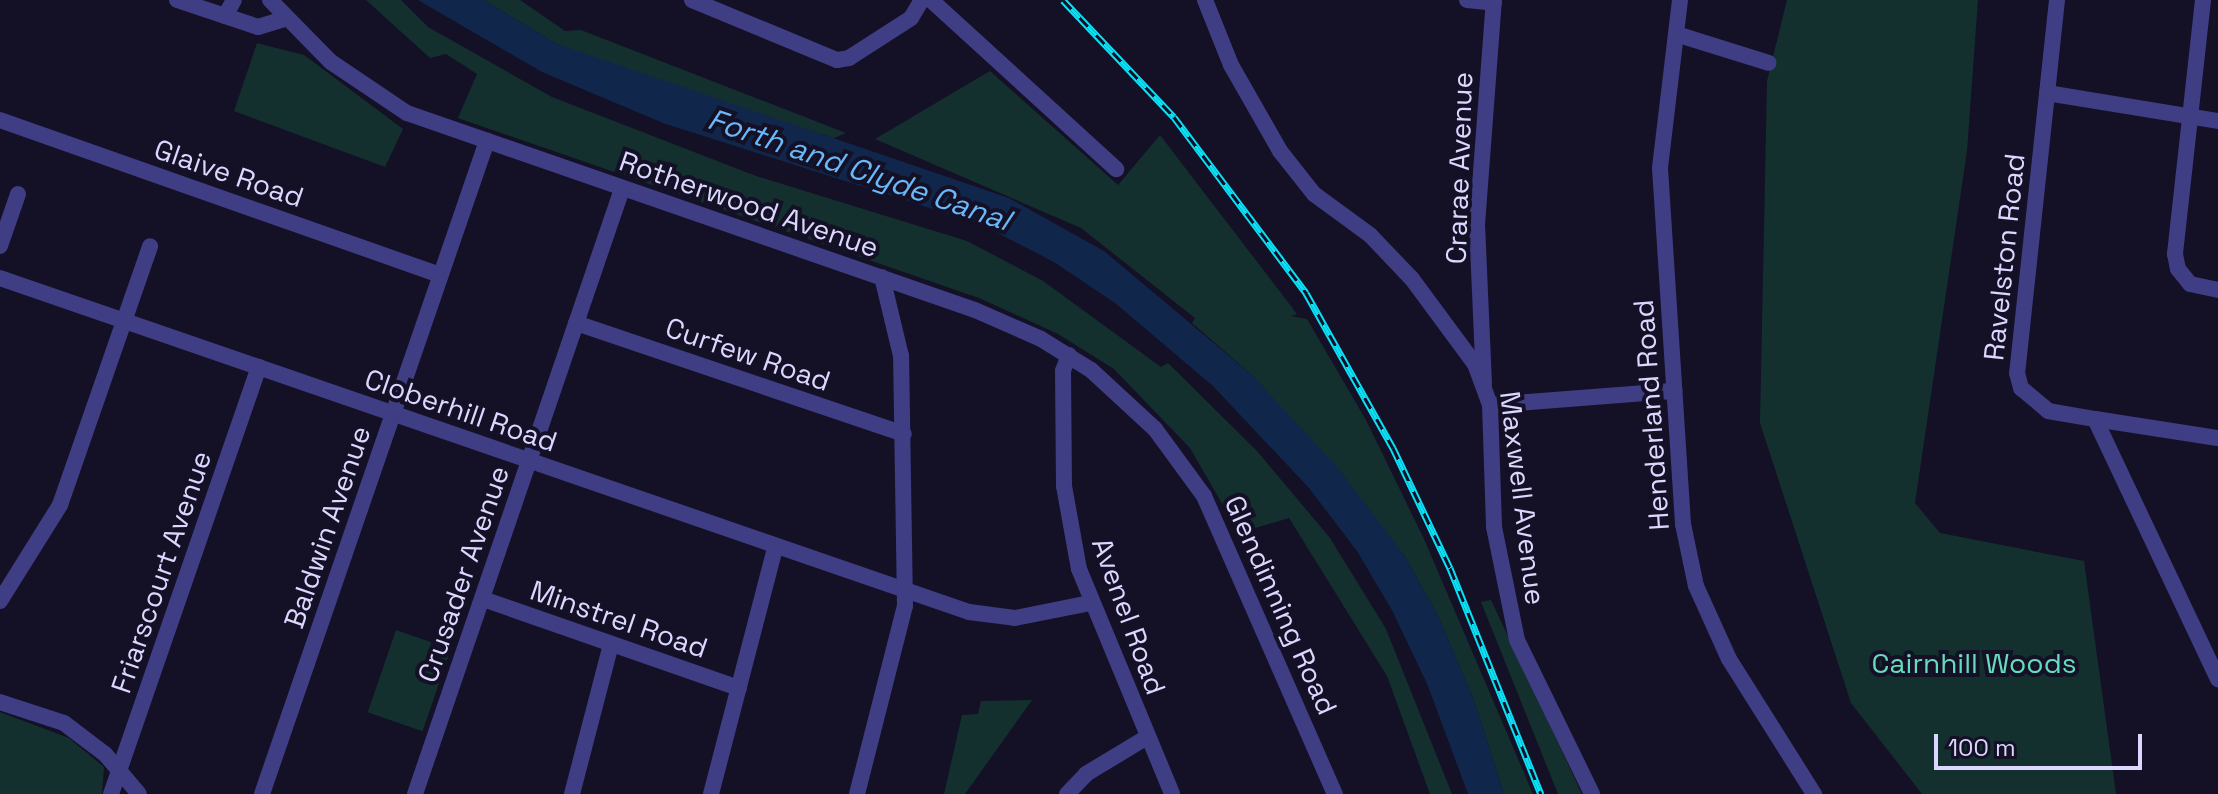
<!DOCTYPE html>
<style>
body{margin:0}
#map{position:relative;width:2218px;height:794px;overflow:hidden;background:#141026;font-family:"Space Grotesk",sans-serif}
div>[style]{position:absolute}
.green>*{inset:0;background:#13302f;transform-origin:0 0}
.water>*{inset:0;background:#10274b}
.minor>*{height:16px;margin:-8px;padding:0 8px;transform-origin:8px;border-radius:8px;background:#3f3d84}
.rail>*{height:7px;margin-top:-3.5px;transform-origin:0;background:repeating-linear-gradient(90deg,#141026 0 12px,#09e1f7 0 24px);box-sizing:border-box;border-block:2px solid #09e1f7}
span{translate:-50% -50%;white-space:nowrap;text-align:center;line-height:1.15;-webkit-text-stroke:8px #141026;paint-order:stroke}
.street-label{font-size:28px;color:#dbd7fe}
.park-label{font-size:28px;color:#64dcbe}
.water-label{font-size:30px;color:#68b8fa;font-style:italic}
.scale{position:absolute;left:1934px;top:734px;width:208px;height:36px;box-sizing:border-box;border:4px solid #dbd7fe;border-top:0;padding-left:10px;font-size:24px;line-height:28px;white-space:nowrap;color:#dbd7fe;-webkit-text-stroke:6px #141026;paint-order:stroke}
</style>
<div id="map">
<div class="green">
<div style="clip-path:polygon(366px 0,401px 0,428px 27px,552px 97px,756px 176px,967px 241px,1043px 281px,1161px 367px,1168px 363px,1257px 451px,1330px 538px,1386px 629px,1452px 794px,1430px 794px,1387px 676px,1289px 518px,1239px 533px,1190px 448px,1114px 369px,1058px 334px,979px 298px,458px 118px,477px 74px,446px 54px,430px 58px)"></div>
<div style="clip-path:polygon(484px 0,520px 0,565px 31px,581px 30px,846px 133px,834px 138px,682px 91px,557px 44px)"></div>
<div style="clip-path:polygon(1787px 0,1978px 0,1967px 151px,1915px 503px,1940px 533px,2084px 561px,2116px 794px,1922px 794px,1851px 703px,1760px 423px,1767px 81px)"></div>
<div style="clip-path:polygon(257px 43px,304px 55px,403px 129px,385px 167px,234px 111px)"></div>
<div style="clip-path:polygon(990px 71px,1118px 185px,1160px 135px,1297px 314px,1291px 316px,1307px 319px,1366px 420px,1424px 539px,1533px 794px,1504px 794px,1475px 703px,1439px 618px,1404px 555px,1253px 376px,1192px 323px,1195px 318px,1081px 228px,875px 139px)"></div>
<div style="clip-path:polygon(1491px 600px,1582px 794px,1558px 794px,1481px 602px)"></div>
<div style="left:396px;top:630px;width:58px;height:87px;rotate:19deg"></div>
<div style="clip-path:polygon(1032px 700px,965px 794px,944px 794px,962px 715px,978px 714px,981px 701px)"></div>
<div style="clip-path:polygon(0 712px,69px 738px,104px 767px,102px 794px,0 794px)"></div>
</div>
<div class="water">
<div style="clip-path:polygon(418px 0,484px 0,557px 44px,1009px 198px,1104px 251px,1253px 376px,1338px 468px,1404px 555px,1439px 618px,1475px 703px,1504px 794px,1468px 794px,1428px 686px,1393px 612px,1357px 551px,1309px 488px,1213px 386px,1115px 303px,1054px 262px,980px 224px,663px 123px,542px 72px)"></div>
</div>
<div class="minor">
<div style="left:177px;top:0;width:85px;rotate:18.4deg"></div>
<div style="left:258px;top:27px;width:30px;rotate:-17deg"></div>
<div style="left:270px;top:0;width:87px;rotate:45.5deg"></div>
<div style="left:331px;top:62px;width:92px;rotate:33.9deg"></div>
<div style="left:407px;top:113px;width:601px;rotate:19.13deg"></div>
<div style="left:975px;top:310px;width:72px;rotate:23.7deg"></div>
<div style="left:1041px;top:339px;width:59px;rotate:31.8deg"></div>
<div style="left:1091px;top:370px;width:87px;rotate:42.7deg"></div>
<div style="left:1155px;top:429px;width:83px;rotate:53.8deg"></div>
<div style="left:1204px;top:496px;width:326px;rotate:66.3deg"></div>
<div style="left:692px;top:0;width:157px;rotate:22.5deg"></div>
<div style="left:837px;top:60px;width:12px;rotate:-9deg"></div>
<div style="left:849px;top:58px;width:74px;rotate:-32.8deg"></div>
<div style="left:911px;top:18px;width:21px;rotate:-59deg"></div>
<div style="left:931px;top:0;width:251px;rotate:42.4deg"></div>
<div style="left:1205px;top:0;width:70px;rotate:68.2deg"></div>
<div style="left:1231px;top:65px;width:99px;rotate:60.3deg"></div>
<div style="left:1280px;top:151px;width:55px;rotate:51.7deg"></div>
<div style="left:1314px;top:194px;width:69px;rotate:36.2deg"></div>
<div style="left:1370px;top:235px;width:61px;rotate:46.3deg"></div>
<div style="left:1412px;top:279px;width:106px;rotate:53.5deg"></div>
<div style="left:1475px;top:364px;width:44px;rotate:69.9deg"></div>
<div style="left:1490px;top:405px;width:122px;rotate:88.1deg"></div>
<div style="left:1494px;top:527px;width:115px;rotate:78.5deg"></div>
<div style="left:1517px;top:640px;width:171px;rotate:64deg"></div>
<div style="left:1467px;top:0;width:27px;rotate:6deg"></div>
<div style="left:1680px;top:0;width:169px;rotate:96.8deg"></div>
<div style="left:1660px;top:168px;width:357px;rotate:86.3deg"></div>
<div style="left:1683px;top:524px;width:63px;rotate:78.2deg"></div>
<div style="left:1696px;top:586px;width:80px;rotate:65.7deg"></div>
<div style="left:1729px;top:659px;width:160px;rotate:57.8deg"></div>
<div style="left:2057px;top:0;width:375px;rotate:96.1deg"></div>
<div style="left:2017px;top:373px;width:16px;rotate:75deg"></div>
<div style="left:2021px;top:388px;width:35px;rotate:40deg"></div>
<div style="left:2048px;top:411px;width:48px;rotate:9.7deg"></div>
<div style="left:2095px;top:419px;width:288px;rotate:64.7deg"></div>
<div style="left:2203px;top:0;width:256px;rotate:96.3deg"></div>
<div style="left:2175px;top:254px;width:15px;rotate:79deg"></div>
<div style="left:2178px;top:269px;width:19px;rotate:51deg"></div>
<div style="left:2190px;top:284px;width:29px;rotate:12deg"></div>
<div style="left:225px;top:16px;width:18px;rotate:-61deg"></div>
<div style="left:1676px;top:34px;width:97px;rotate:17.3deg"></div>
<div style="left:2047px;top:93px;width:173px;rotate:9.3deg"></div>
<div style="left:0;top:120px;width:467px;rotate:19.4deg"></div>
<div style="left:0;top:246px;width:55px;rotate:-70.9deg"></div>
<div style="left:0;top:278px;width:1025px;rotate:19.02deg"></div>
<div style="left:969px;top:612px;width:46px;rotate:7.4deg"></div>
<div style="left:1015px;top:618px;width:76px;rotate:-11.3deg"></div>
<div style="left:576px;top:323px;width:346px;rotate:18.7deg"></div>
<div style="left:1069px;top:355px;width:17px;rotate:111deg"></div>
<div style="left:1063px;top:371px;width:115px;rotate:89.5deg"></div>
<div style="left:1064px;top:486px;width:84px;rotate:79.8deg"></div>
<div style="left:1079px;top:569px;width:243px;rotate:67.5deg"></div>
<div style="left:1484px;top:384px;width:159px;rotate:-92.5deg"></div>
<div style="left:1477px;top:225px;width:226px;rotate:-85.7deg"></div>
<div style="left:1490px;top:405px;width:185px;rotate:-4.4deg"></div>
<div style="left:2095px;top:419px;width:124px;rotate:8.8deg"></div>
<div style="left:483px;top:599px;width:271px;rotate:19.2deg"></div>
<div style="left:0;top:601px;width:113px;rotate:-58deg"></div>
<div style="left:60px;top:505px;width:274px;rotate:-70.8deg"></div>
<div style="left:0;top:702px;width:67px;rotate:18.2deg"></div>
<div style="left:64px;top:723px;width:51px;rotate:37.1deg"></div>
<div style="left:105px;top:754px;width:52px;rotate:49.6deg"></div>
<div style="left:111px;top:794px;width:452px;rotate:-70.9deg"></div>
<div style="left:262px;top:794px;width:691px;rotate:-70.99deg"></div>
<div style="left:415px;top:794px;width:639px;rotate:-71.11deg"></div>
<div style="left:572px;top:794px;width:155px;rotate:-75.4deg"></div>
<div style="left:711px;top:794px;width:254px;rotate:-75.4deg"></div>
<div style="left:857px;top:794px;width:194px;rotate:-75.7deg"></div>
<div style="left:905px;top:606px;width:250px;rotate:-90.9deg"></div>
<div style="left:901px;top:356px;width:81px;rotate:-103.5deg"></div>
<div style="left:1067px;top:794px;width:28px;rotate:-46deg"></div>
<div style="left:1086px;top:774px;width:71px;rotate:-31.2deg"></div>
</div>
<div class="rail">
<div style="left:1063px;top:0;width:161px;rotate:46.5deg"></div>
<div style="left:1174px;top:117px;width:220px;rotate:53.1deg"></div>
<div style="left:1306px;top:293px;width:178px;rotate:60.7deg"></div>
<div style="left:1393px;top:448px;width:133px;rotate:64.6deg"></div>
<div style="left:1450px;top:568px;width:244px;rotate:68.1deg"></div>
</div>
<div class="street-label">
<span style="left:1459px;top:168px;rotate:-88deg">Crarae Avenue</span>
<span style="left:229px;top:173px;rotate:19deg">Glaive Road</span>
<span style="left:749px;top:204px;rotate:19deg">Rotherwood Avenue</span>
<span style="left:2004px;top:257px;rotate:-84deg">Ravelston Road</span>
<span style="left:748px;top:354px;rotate:19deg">Curfew Road</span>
<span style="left:461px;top:410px;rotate:19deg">Cloberhill Road</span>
<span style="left:1651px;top:415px;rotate:-94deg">Henderland Road</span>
<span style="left:1523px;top:498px;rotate:83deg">Maxwell Avenue</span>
<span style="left:327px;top:527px;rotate:-71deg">Baldwin Avenue</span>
<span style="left:161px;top:572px;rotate:-71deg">Friarscourt Avenue</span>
<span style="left:463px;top:574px;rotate:-71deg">Crusader Avenue</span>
<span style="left:1281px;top:605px;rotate:66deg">Glendinning Road</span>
<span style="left:1129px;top:616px;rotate:70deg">Avenel Road</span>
<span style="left:619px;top:619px;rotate:19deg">Minstrel Road</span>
</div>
<div class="park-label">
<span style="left:1974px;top:663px">Cairnhill Woods</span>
</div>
<div class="water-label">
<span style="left:859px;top:170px;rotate:19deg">Forth and Clyde Canal</span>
</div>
<div class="scale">100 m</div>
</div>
